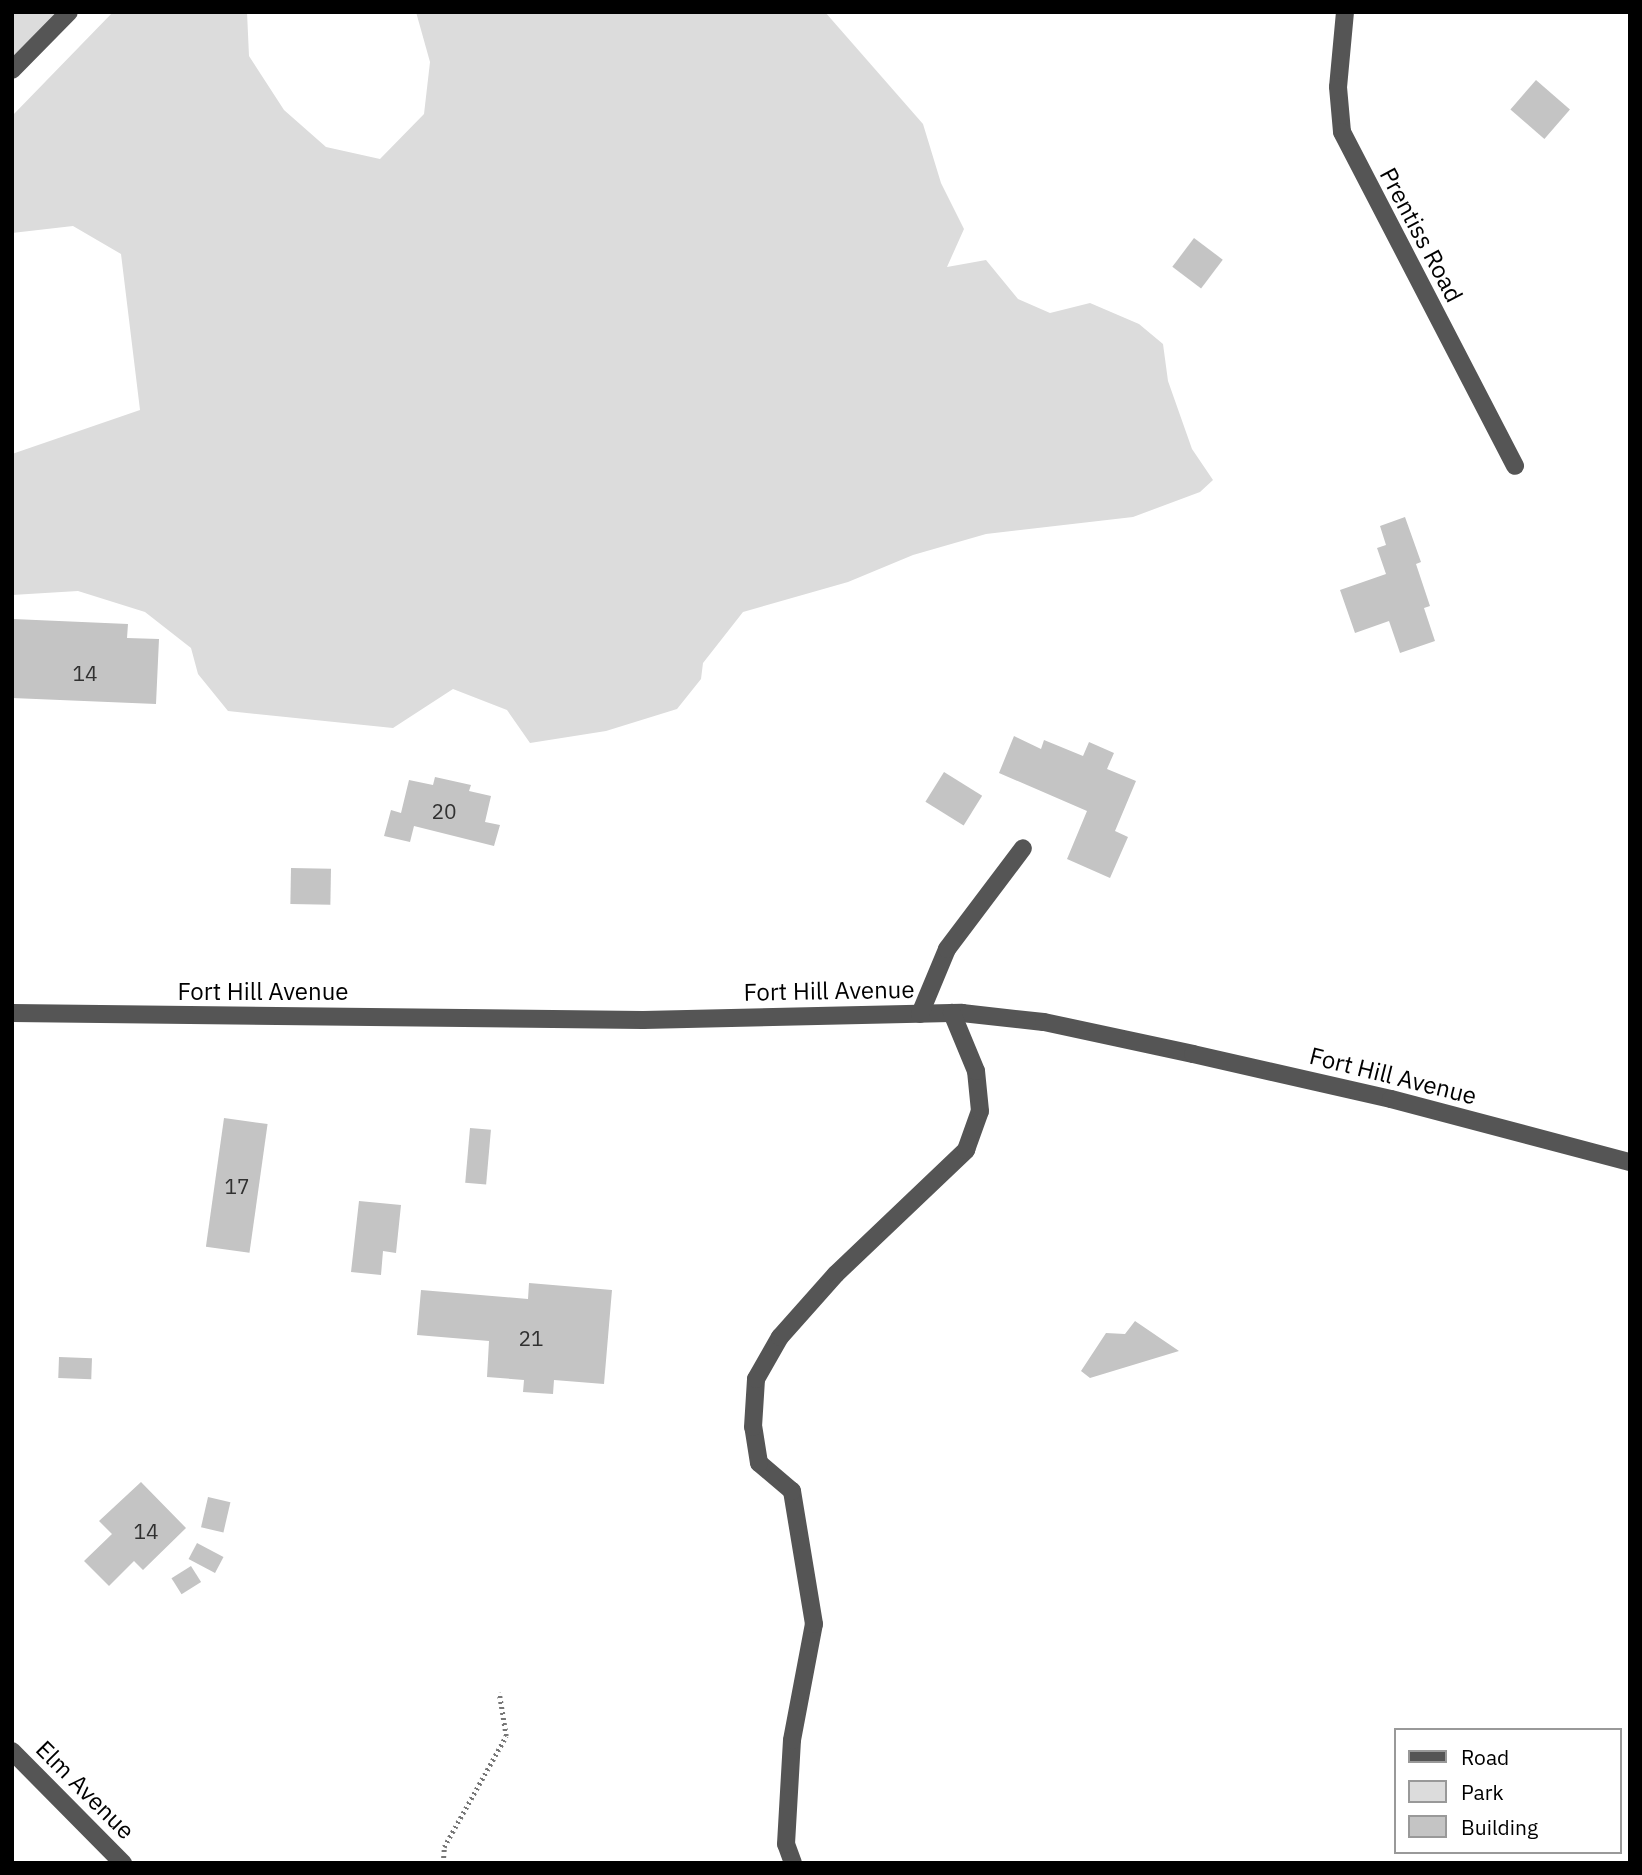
<!DOCTYPE html>
<style>
body{margin:0}
#map{position:relative;width:1642px;height:1875px;overflow:hidden;background:#fff;font-family:"IBM Plex Sans",sans-serif}
div>[style]{position:absolute}
.green>*{inset:0;background:#dcdcdc}
.building>*{inset:0;background:#c4c4c4;transform-origin:0 0}
.path>*{height:4.5px;margin-top:-2.25px;transform-origin:0;background:repeating-linear-gradient(90deg,#777 0 2px,transparent 0 5.5px)}
.minor>*{height:18px;margin:-9px;padding:0 9px;transform-origin:9px;border-radius:9px;background:#555}
span{translate:-50% -50%;white-space:nowrap;text-align:center;line-height:1.15;-webkit-text-stroke:5px #fff;paint-order:stroke}
.number-label{font-size:21px;color:#313131}
.number-label span{-webkit-text-stroke-width:0}
.street-label{font-size:24px;color:#000}
.frame{position:absolute;inset:0;border:14px solid #000;pointer-events:none}
.legend{position:absolute;left:1394px;top:1728px;width:228px;height:126px;box-sizing:border-box;background:#fff;border:2px solid #999;margin:0;padding:9px 12px;list-style:none;font-size:21px;color:#000}
.legend li{display:flex;align-items:center;gap:14px;height:35px}
.legend b{width:35px;border:2px solid #999}
</style>
<div id="map">
<div class="green">
<div style="clip-path:polygon(12px 12px,62px 12px,12px 62px)"></div>
<div style="clip-path:polygon(113px 12px,247px 12px,249px 56px,284px 110px,326px 147px,380px 159px,424px 114px,430px 62px,416px 12px,825px 12px,923px 124px,941px 183px,964px 229px,947px 267px,986px 260px,1018px 299px,1050px 313px,1090px 303px,1139px 324px,1163px 344px,1168px 381px,1192px 449px,1213px 480px,1200px 492px,1133px 517px,986px 534px,913px 555px,848px 582px,743px 612px,703px 663px,701px 679px,677px 709px,606px 731px,530px 743px,507px 710px,453px 689px,393px 728px,228px 711px,198px 674px,191px 648px,145px 612px,78px 591px,12px 595px,12px 454px,140px 410px,121px 254px,73px 226px,12px 233px,12px 116px)"></div>
</div>
<div class="building">
<div style="left:1536px;top:80px;width:45px;height:39px;rotate:41deg"></div>
<div style="left:1194px;top:238px;width:36px;height:36px;rotate:37deg"></div>
<div style="clip-path:polygon(1405px 517px,1421px 562px,1416px 564px,1430px 606px,1424px 608px,1435px 641px,1400px 653px,1389px 621px,1355px 633px,1340px 590px,1386px 574px,1377px 548px,1386px 545px,1380px 526px)"></div>
<div style="clip-path:polygon(13px 619px,128px 624px,127px 638px,159px 639px,156px 704px,12px 698px)"></div>
<div style="clip-path:polygon(1014px 736px,1041px 749px,1044px 740px,1083px 756px,1089px 742px,1114px 753px,1107px 769px,1136px 781px,1115px 831px,1128px 837px,1110px 878px,1067px 859px,1087px 811px,999px 773px)"></div>
<div style="left:944px;top:772px;width:45px;height:35px;rotate:32deg"></div>
<div style="clip-path:polygon(435px 777px,471px 785px,469px 791px,491px 796px,485px 822px,500px 825px,494px 846px,414px 826px,410px 842px,384px 836px,391px 810px,401px 813px,409px 780px,433px 785px)"></div>
<div style="left:291px;top:868px;width:40px;height:36px;rotate:1deg"></div>
<div style="left:224px;top:1118px;width:44px;height:130px;rotate:8deg"></div>
<div style="left:470px;top:1128px;width:21px;height:55px;rotate:5deg"></div>
<div style="clip-path:polygon(359px 1201px,401px 1205px,396px 1253px,383px 1251px,381px 1275px,351px 1272px)"></div>
<div style="clip-path:polygon(529px 1283px,612px 1290px,604px 1384px,554px 1380px,553px 1394px,523px 1392px,524px 1380px,487px 1377px,489px 1341px,417px 1335px,421px 1290px,528px 1299px)"></div>
<div style="clip-path:polygon(1135px 1321px,1179px 1351px,1090px 1378px,1081px 1371px,1106px 1333px,1125px 1334px)"></div>
<div style="left:59px;top:1357px;width:33px;height:21px;rotate:2deg"></div>
<div style="clip-path:polygon(141px 1482px,186px 1528px,143px 1570px,134px 1561px,109px 1586px,84px 1561px,112px 1534px,99px 1521px)"></div>
<div style="left:208px;top:1497px;width:23px;height:31px;rotate:13deg"></div>
<div style="left:197px;top:1543px;width:30px;height:18px;rotate:28deg"></div>
<div style="left:191px;top:1566px;width:19px;height:23px;rotate:58deg"></div>
</div>
<div class="path">
<div style="left:443px;top:1863px;width:16px;rotate:-86deg"></div>
<div style="left:444px;top:1847px;width:127px;rotate:-60.8deg"></div>
<div style="left:506px;top:1736px;width:44px;rotate:-99.2deg"></div>
</div>
<div class="minor">
<div style="left:1345px;top:12px;width:75px;rotate:95.3deg"></div>
<div style="left:1338px;top:87px;width:45px;rotate:84.9deg"></div>
<div style="left:1342px;top:132px;width:376px;rotate:62.6deg"></div>
<div style="left:12px;top:70px;width:81px;rotate:-45.5deg"></div>
<div style="left:12px;top:1013px;width:631px;rotate:0.64deg"></div>
<div style="left:643px;top:1020px;width:319px;rotate:-1.3deg"></div>
<div style="left:962px;top:1013px;width:82px;rotate:6.3deg"></div>
<div style="left:1044px;top:1022px;width:152px;rotate:12.1deg"></div>
<div style="left:1193px;top:1054px;width:203px;rotate:12.8deg"></div>
<div style="left:1391px;top:1099px;width:247px;rotate:14.8deg"></div>
<div style="left:920px;top:1014px;width:70px;rotate:-67.4deg"></div>
<div style="left:947px;top:949px;width:126px;rotate:-53deg"></div>
<div style="left:12px;top:1751px;width:158px;rotate:45.3deg"></div>
<div style="left:793px;top:1863px;width:20px;rotate:-110deg"></div>
<div style="left:786px;top:1844px;width:104px;rotate:-86.7deg"></div>
<div style="left:792px;top:1740px;width:118px;rotate:-79.3deg"></div>
<div style="left:814px;top:1624px;width:135px;rotate:-99.4deg"></div>
<div style="left:792px;top:1491px;width:43px;rotate:-139.7deg"></div>
<div style="left:759px;top:1463px;width:36px;rotate:-99deg"></div>
<div style="left:753px;top:1427px;width:48px;rotate:-86.4deg"></div>
<div style="left:756px;top:1379px;width:48px;rotate:-60.3deg"></div>
<div style="left:780px;top:1337px;width:84px;rotate:-48.4deg"></div>
<div style="left:836px;top:1274px;width:180px;rotate:-43.6deg"></div>
<div style="left:966px;top:1150px;width:41px;rotate:-70.3deg"></div>
<div style="left:980px;top:1111px;width:40px;rotate:-95.7deg"></div>
<div style="left:976px;top:1071px;width:63px;rotate:-112.5deg"></div>
</div>
<div class="number-label">
<span style="left:85px;top:673px">14</span>
<span style="left:444px;top:811px">20</span>
<span style="left:237px;top:1186px">17</span>
<span style="left:531px;top:1338px">21</span>
<span style="left:146px;top:1531px">14</span>
</div>
<div class="street-label">
<span style="left:1421px;top:235px;rotate:62deg">Prentiss Road</span>
<span style="left:829px;top:991px;rotate:-1deg">Fort Hill Avenue</span>
<span style="left:263px;top:992px">Fort Hill Avenue</span>
<span style="left:1393px;top:1076px;rotate:14deg">Fort Hill Avenue</span>
<span style="left:85px;top:1790px;rotate:45deg">Elm Avenue</span>
</div>
<div class="frame"></div>
<ul class="legend">
<li><b style="height:9px;background:#555"></b>Road</li>
<li><b style="height:19px;background:#dcdcdc"></b>Park</li>
<li><b style="height:19px;background:#c4c4c4"></b>Building</li>
</ul>
</div>
